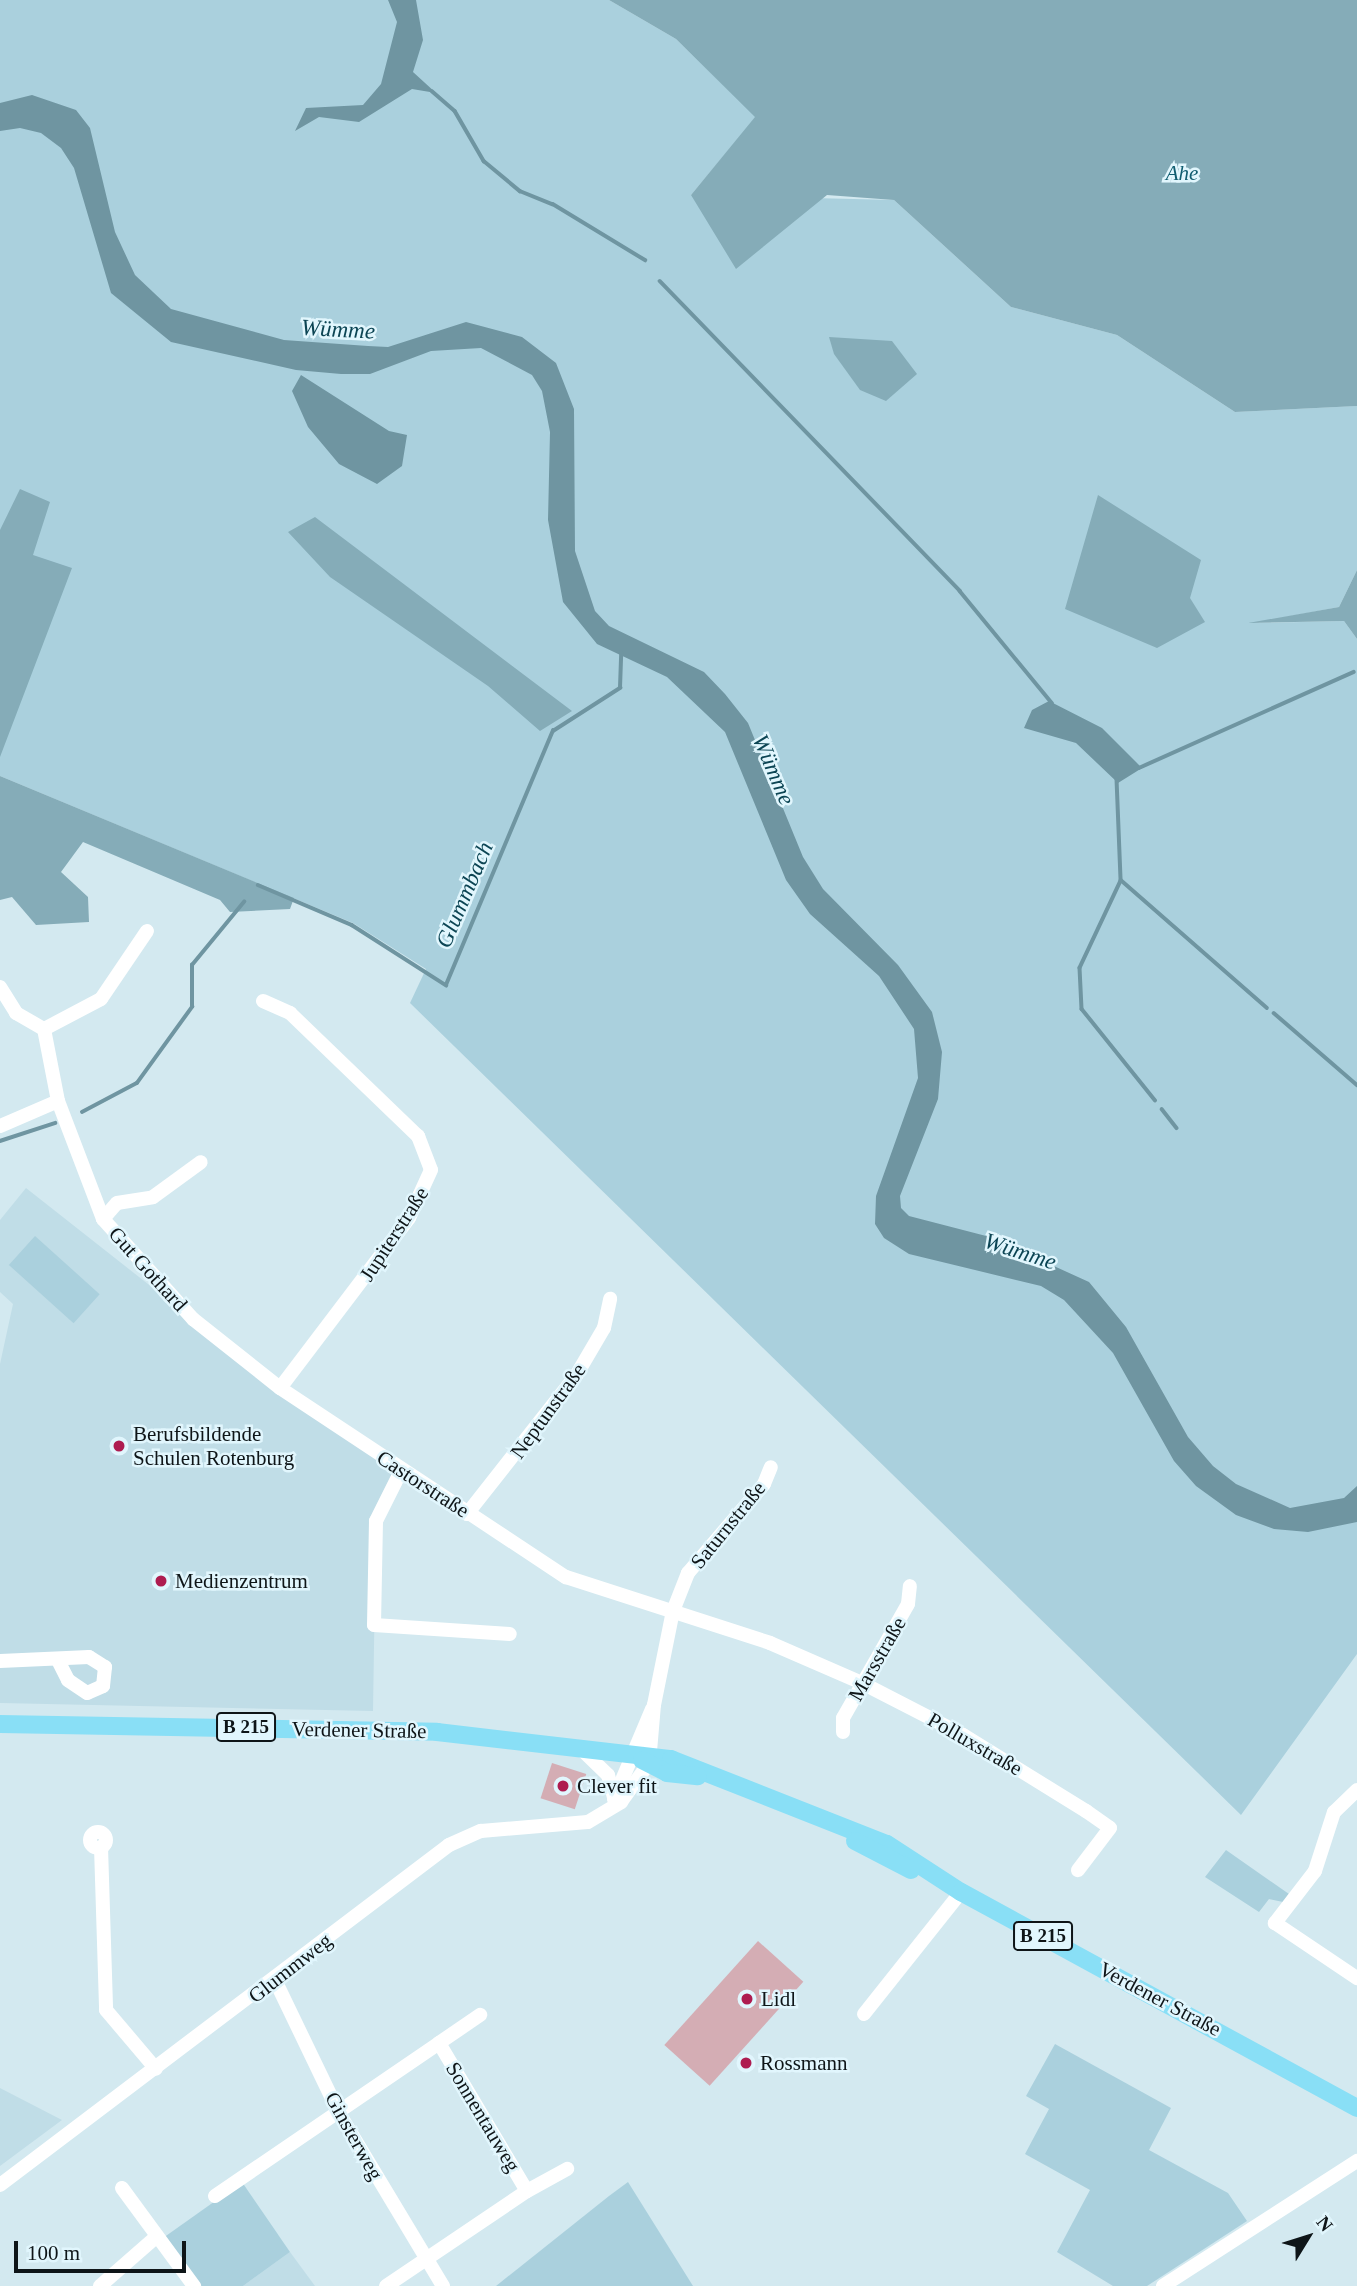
<!DOCTYPE html>
<meta charset="utf-8">
<style>
body{margin:0}
#map{position:relative;width:1357px;height:2286px;overflow:hidden;background:#d3e9f0;font-family:"Times New Roman",serif}
div>[style]{position:absolute}
.built>*{inset:0;background:#c0dde7}
.green>*{inset:0;background:#aad0dd;transform-origin:0 0}
.forest>*{inset:0;background:#85acb8}
.water>*{inset:0;background:#6f95a1}
.stream>*{height:3.5px;margin:-1.75px;padding:0 1.75px;transform-origin:1.75px;border-radius:1.75px;background:#6f95a1}
.building>*{inset:0;background:#d4adb4;transform-origin:0 0}
.minor>*{height:14px;margin:-7px;padding:0 7px;transform-origin:7px;border-radius:7px;background:#fff}
.minor>.ring{margin:-7px;padding:0;box-sizing:content-box;background:none;border:14px solid #fff;border-radius:50%}
.major>*{height:18px;margin:-9px;padding:0 9px;transform-origin:9px;border-radius:9px;background:#89dff6}
.dots>*{width:19px;height:19px;translate:-50% -50%;box-sizing:border-box;border:4px solid #e1f6fd;border-radius:50%}
span{translate:-50% -50%;white-space:nowrap;text-align:center;line-height:1.15;-webkit-text-stroke:5px #e1f6fd;paint-order:stroke}
.shield-label span{padding:2px 5px;background:#e1f6fd;border:2px solid;border-radius:5px;-webkit-text-stroke-width:0}
.shield-label{font-size:19px;color:#0e1518;font-weight:700}
.park-label{font-size:21px;color:#105d70;font-style:italic}
.street-label{font-size:21px;color:#0e1518}
.poi-label{font-size:21px;color:#0e1518}
.left{translate:0 -50%;text-align:left}
.water-label{font-size:23px;color:#0c4554;font-style:italic}
.north{position:absolute;left:1273px;top:2202px;width:70px;height:70px;-webkit-text-stroke:5px #e1f6fd;paint-order:stroke;rotate:52deg;font-size:19px;font-weight:700;line-height:28px;text-align:center;color:#0e1518}
.north::after{content:'';display:block;margin:auto;width:24px;height:32px;background:#0e1518;clip-path:polygon(50% 0,100% 100%,50% 72%,0 100%)}
.scale{position:absolute;left:14px;top:2241px;width:172px;height:32px;box-sizing:border-box;border:4px solid #0e1518;border-top:0;padding-left:9px;font-size:21px;line-height:24px;white-space:nowrap;color:#0e1518;-webkit-text-stroke:5px #e1f6fd;paint-order:stroke}
</style>
<div id="map">
<div class="built">
<div style="clip-path:polygon(26px 1188px,280px 1388px,401px 1471px,376px 1521px,373px 1711px,0 1703px,0 1364px,13px 1304px,0 1292px,0 1220px)"></div>
<div style="clip-path:polygon(0 2088px,62px 2120px,0 2166px)"></div>
<div style="clip-path:polygon(290px 2252px,315px 2286px,243px 2286px)"></div>
</div>
<div class="green">
<div style="clip-path:polygon(0 0,609px 0,676px 39px,756px 117px,691px 195px,894px 200px,1011px 307px,1117px 335px,1235px 412px,1357px 406px,1357px 570px,1339px 607px,1254px 623px,1344px 621px,1357px 639px,1357px 1654px,1241px 1815px,410px 1003px,426px 969px,353px 923px,0 776px)"></div>
<div style="left:35px;top:1236px;width:87px;height:39px;rotate:42deg"></div>
<div style="clip-path:polygon(1226px 1850px,1289px 1894px,1283px 1902px,1269px 1899px,1259px 1912px,1205px 1877px)"></div>
<div style="clip-path:polygon(1055px 2044px,1171px 2108px,1149px 2150px,1228px 2193px,1247px 2221px,1147px 2286px,1113px 2286px,1057px 2252px,1090px 2190px,1025px 2154px,1049px 2109px,1026px 2096px)"></div>
<div style="clip-path:polygon(242px 2182px,290px 2252px,243px 2286px,201px 2286px,163px 2238px)"></div>
<div style="clip-path:polygon(628px 2182px,693px 2286px,496px 2286px,609px 2196px)"></div>
</div>
<div class="forest">
<div style="clip-path:polygon(609px 0,1357px 0,1357px 406px,1235px 412px,1117px 335px,1011px 307px,894px 200px,827px 195px,736px 269px,691px 195px,755px 117px,676px 39px)"></div>
<div style="clip-path:polygon(829px 337px,892px 341px,917px 374px,886px 401px,860px 390px,834px 354px)"></div>
<div style="clip-path:polygon(20px 489px,50px 502px,33px 555px,72px 568px,0 757px,0 530px)"></div>
<div style="clip-path:polygon(1098px 495px,1201px 560px,1190px 598px,1205px 622px,1157px 648px,1065px 609px)"></div>
<div style="clip-path:polygon(315px 517px,572px 711px,540px 731px,488px 686px,330px 577px,288px 532px)"></div>
<div style="clip-path:polygon(1357px 570px,1357px 639px,1344px 621px,1248px 623px,1339px 607px)"></div>
<div style="clip-path:polygon(0 776px,294px 898px,290px 909px,230px 912px,220px 900px,83px 842px,61px 872px,88px 897px,89px 922px,36px 925px,12px 897px,0 900px)"></div>
</div>
<div class="water">
<div style="clip-path:polygon(388px 0,416px 0,423px 40px,413px 72px,436px 93px,412px 89px,359px 122px,319px 117px,295px 131px,306px 108px,363px 105px,381px 84px,397px 22px)"></div>
<div style="clip-path:polygon(32px 95px,76px 110px,90px 128px,115px 232px,135px 275px,171px 309px,284px 340px,368px 346px,388px 347px,466px 322px,522px 337px,556px 363px,574px 409px,575px 551px,595px 611px,609px 626px,704px 672px,725px 694px,748px 723px,803px 857px,823px 889px,898px 965px,932px 1012px,942px 1052px,938px 1099px,900px 1196px,901px 1208px,909px 1216px,990px 1237px,1089px 1282px,1126px 1327px,1188px 1437px,1213px 1466px,1236px 1484px,1290px 1508px,1344px 1498px,1357px 1486px,1357px 1522px,1308px 1532px,1274px 1529px,1236px 1515px,1196px 1486px,1174px 1461px,1113px 1353px,1064px 1300px,1041px 1286px,909px 1254px,884px 1238px,875px 1224px,876px 1196px,918px 1078px,914px 1029px,879px 976px,810px 914px,786px 880px,725px 732px,667px 677px,597px 644px,563px 602px,548px 520px,550px 432px,542px 391px,532px 375px,481px 348px,431px 351px,370px 374px,341px 374px,296px 370px,171px 342px,111px 293px,74px 168px,61px 148px,41px 133px,20px 128px,0 131px,0 103px)"></div>
<div style="clip-path:polygon(301px 375px,389px 431px,407px 435px,402px 466px,377px 484px,339px 464px,308px 427px,292px 391px)"></div>
<div style="clip-path:polygon(1049px 701px,1102px 728px,1142px 768px,1118px 783px,1076px 743px,1024px 728px,1032px 710px)"></div>
</div>
<div class="stream">
<div style="left:432px;top:91px;width:30px;rotate:41deg"></div>
<div style="left:455px;top:111px;width:58px;rotate:59.9deg"></div>
<div style="left:484px;top:161px;width:47px;rotate:39.8deg"></div>
<div style="left:520px;top:191px;width:35px;rotate:22deg"></div>
<div style="left:553px;top:204px;width:108px;rotate:31.3deg"></div>
<div style="left:660px;top:281px;width:431px;rotate:45.9deg"></div>
<div style="left:960px;top:591px;width:145px;rotate:50.6deg"></div>
<div style="left:1139px;top:768px;width:235px;rotate:-24.1deg"></div>
<div style="left:1117px;top:779px;width:101px;rotate:87.7deg"></div>
<div style="left:1121px;top:880px;width:194px;rotate:41.2deg"></div>
<div style="left:1121px;top:881px;width:96px;rotate:115.2deg"></div>
<div style="left:1080px;top:968px;width:41px;rotate:87.2deg"></div>
<div style="left:1082px;top:1009px;width:117px;rotate:51.3deg"></div>
<div style="left:258px;top:885px;width:102px;rotate:23.1deg"></div>
<div style="left:352px;top:925px;width:112px;rotate:32.6deg"></div>
<div style="left:446px;top:985px;width:276px;rotate:-67.2deg"></div>
<div style="left:553px;top:731px;width:80px;rotate:-32.7deg"></div>
<div style="left:620px;top:688px;width:35px;rotate:-88deg"></div>
<div style="left:1274px;top:1013px;width:110px;rotate:40.9deg"></div>
<div style="left:1162px;top:1109px;width:24px;rotate:52deg"></div>
<div style="left:82px;top:1112px;width:62px;rotate:-27.8deg"></div>
<div style="left:137px;top:1083px;width:94px;rotate:-54.1deg"></div>
<div style="left:192px;top:1007px;width:42px;rotate:-90deg"></div>
<div style="left:192px;top:965px;width:82px;rotate:-50.5deg"></div>
<div style="left:0;top:1141px;width:58px;rotate:-18.1deg"></div>
</div>
<div class="building">
<div style="left:552px;top:1763px;width:36px;height:37px;rotate:18deg"></div>
<div style="left:758px;top:1941px;width:61px;height:140px;rotate:42deg"></div>
</div>
<div class="minor">
<div style="left:147px;top:931px;width:82px;rotate:124.1deg"></div>
<div style="left:101px;top:999px;width:64px;rotate:152.2deg"></div>
<div style="left:44px;top:1029px;width:73px;rotate:79deg"></div>
<div style="left:58px;top:1101px;width:126px;rotate:69.1deg"></div>
<div style="left:103px;top:1219px;width:135px;rotate:48deg"></div>
<div style="left:193px;top:1319px;width:111px;rotate:38.4deg"></div>
<div style="left:280px;top:1388px;width:343px;rotate:33.5deg"></div>
<div style="left:566px;top:1577px;width:214px;rotate:17.9deg"></div>
<div style="left:770px;top:1643px;width:100px;rotate:23.5deg"></div>
<div style="left:862px;top:1683px;width:114px;rotate:27.2deg"></div>
<div style="left:963px;top:1735px;width:145px;rotate:31.7deg"></div>
<div style="left:1086px;top:1811px;width:29px;rotate:35deg"></div>
<div style="left:1110px;top:1828px;width:53px;rotate:127.3deg"></div>
<div style="left:0;top:987px;width:31px;rotate:58deg"></div>
<div style="left:16px;top:1013px;width:32px;rotate:30deg"></div>
<div style="left:263px;top:1001px;width:30px;rotate:24deg"></div>
<div style="left:290px;top:1013px;width:178px;rotate:43.9deg"></div>
<div style="left:418px;top:1136px;width:36px;rotate:69deg"></div>
<div style="left:431px;top:1170px;width:53px;rotate:114.6deg"></div>
<div style="left:409px;top:1218px;width:213px;rotate:127.2deg"></div>
<div style="left:0;top:1126px;width:63px;rotate:-23.3deg"></div>
<div style="left:103px;top:1219px;width:21px;rotate:-49deg"></div>
<div style="left:117px;top:1203px;width:36px;rotate:-9deg"></div>
<div style="left:153px;top:1197px;width:59px;rotate:-36.1deg"></div>
<div style="left:401px;top:1471px;width:56px;rotate:116.6deg"></div>
<div style="left:376px;top:1521px;width:104px;rotate:91.1deg"></div>
<div style="left:374px;top:1625px;width:136px;rotate:3.8deg"></div>
<div style="left:467px;top:1514px;width:178px;rotate:-51.8deg"></div>
<div style="left:577px;top:1374px;width:53px;rotate:-59.6deg"></div>
<div style="left:604px;top:1328px;width:30px;rotate:-78deg"></div>
<div style="left:0;top:1661px;width:89px;rotate:-2.6deg"></div>
<div style="left:89px;top:1657px;width:19px;rotate:32deg"></div>
<div style="left:105px;top:1667px;width:19px;rotate:96deg"></div>
<div style="left:103px;top:1686px;width:17px;rotate:156deg"></div>
<div style="left:87px;top:1693px;width:23px;rotate:-146deg"></div>
<div style="left:68px;top:1680px;width:20px;rotate:-117deg"></div>
<div style="left:843px;top:1732px;width:14px;rotate:-90deg"></div>
<div style="left:843px;top:1718px;width:131px;rotate:-60.3deg"></div>
<div style="left:908px;top:1604px;width:18px;rotate:-84deg"></div>
<div style="left:580px;top:1748px;width:39px;rotate:44deg"></div>
<div style="left:608px;top:1775px;width:24px;rotate:75deg"></div>
<div style="left:1357px;top:1790px;width:32px;rotate:136deg"></div>
<div style="left:1334px;top:1812px;width:62px;rotate:107.9deg"></div>
<div style="left:1315px;top:1871px;width:66px;rotate:127.6deg"></div>
<div style="left:1275px;top:1923px;width:99px;rotate:33.9deg"></div>
<div style="left:614px;top:1799px;width:98px;rotate:-67.1deg"></div>
<div class="ring" style="left:90px;top:1832px;width:2px;height:2px"></div>
<div style="left:101px;top:1847px;width:163px;rotate:88.2deg"></div>
<div style="left:106px;top:2010px;width:77px;rotate:49.7deg"></div>
<div style="left:275px;top:1980px;width:148px;rotate:64.3deg"></div>
<div style="left:339px;top:2113px;width:202px;rotate:59deg"></div>
<div style="left:864px;top:2014px;width:156px;rotate:-51.5deg"></div>
<div style="left:439px;top:2043px;width:50px;rotate:-34.3deg"></div>
<div style="left:0;top:2185px;width:563px;rotate:-37.13deg"></div>
<div style="left:449px;top:1845px;width:35px;rotate:-24deg"></div>
<div style="left:481px;top:1831px;width:107px;rotate:-4.8deg"></div>
<div style="left:588px;top:1822px;width:39px;rotate:-31deg"></div>
<div style="left:621px;top:1802px;width:48px;rotate:-54.3deg"></div>
<div style="left:649px;top:1763px;width:58px;rotate:-85.1deg"></div>
<div style="left:654px;top:1705px;width:96px;rotate:-78.6deg"></div>
<div style="left:673px;top:1611px;width:41px;rotate:-68.5deg"></div>
<div style="left:688px;top:1573px;width:117px;rotate:-49.5deg"></div>
<div style="left:764px;top:1484px;width:18px;rotate:-68deg"></div>
<div style="left:122px;top:2188px;width:122px;rotate:53.7deg"></div>
<div style="left:527px;top:2191px;width:46px;rotate:-28.8deg"></div>
<div style="left:215px;top:2196px;width:271px;rotate:-34.3deg"></div>
<div style="left:439px;top:2043px;width:172px;rotate:59.3deg"></div>
<div style="left:527px;top:2191px;width:170px;rotate:146deg"></div>
<div style="left:100px;top:2286px;width:74px;rotate:-41.2deg"></div>
<div style="left:1163px;top:2286px;width:231px;rotate:-32.8deg"></div>
</div>
<div class="major">
<div style="left:0;top:1724px;width:437px;rotate:1deg"></div>
<div style="left:437px;top:1732px;width:236px;rotate:6.6deg"></div>
<div style="left:671px;top:1759px;width:232px;rotate:21.5deg"></div>
<div style="left:887px;top:1844px;width:88px;rotate:33deg"></div>
<div style="left:961px;top:1892px;width:451px;rotate:28.6deg"></div>
<div style="left:642px;top:1760px;width:28px;rotate:27deg"></div>
<div style="left:667px;top:1773px;width:31px;rotate:6deg"></div>
<div style="left:855px;top:1841px;width:63px;rotate:27.4deg"></div>
</div>
<div class="dots">
<div style="left:119px;top:1446px;background:#ae1c50"></div>
<div style="left:161px;top:1581px;background:#ae1c50"></div>
<div style="left:563px;top:1786px;background:#ae1c50"></div>
<div style="left:747px;top:1999px;background:#ae1c50"></div>
<div style="left:746px;top:2063px;background:#ae1c50"></div>
</div>
<div class="shield-label">
<span style="left:246px;top:1727px">B 215</span>
<span style="left:1043px;top:1936px">B 215</span>
</div>
<div class="park-label">
<span style="left:1182px;top:173px">Ahe</span>
</div>
<div class="street-label">
<span style="left:394px;top:1234px;rotate:-57deg">Jupiterstraße</span>
<span style="left:148px;top:1269px;rotate:48deg">Gut Gothard</span>
<span style="left:548px;top:1411px;rotate:-54deg">Neptunstraße</span>
<span style="left:423px;top:1484px;rotate:33deg">Castorstraße</span>
<span style="left:728px;top:1525px;rotate:-51deg">Saturnstraße</span>
<span style="left:877px;top:1659px;rotate:-60deg">Marsstraße</span>
<span style="left:359px;top:1730px;rotate:1deg">Verdener Straße</span>
<span style="left:975px;top:1744px;rotate:30deg">Polluxstraße</span>
<span style="left:290px;top:1968px;rotate:-38deg">Glummweg</span>
<span style="left:1160px;top:1999px;rotate:28deg">Verdener Straße</span>
<span style="left:483px;top:2117px;rotate:59deg">Sonnentauweg</span>
<span style="left:354px;top:2136px;rotate:61deg">Ginsterweg</span>
</div>
<div class="poi-label">
<span class="left" style="left:133px;top:1446px">Berufsbildende<br>Schulen Rotenburg</span>
<span class="left" style="left:175px;top:1581px">Medienzentrum</span>
<span class="left" style="left:577px;top:1786px">Clever fit</span>
<span class="left" style="left:761px;top:1999px">Lidl</span>
<span class="left" style="left:760px;top:2063px">Rossmann</span>
</div>
<div class="water-label">
<span style="left:338px;top:330px;rotate:3deg">Wümme</span>
<span style="left:773px;top:770px;rotate:67deg">Wümme</span>
<span style="left:465px;top:895px;rotate:-67deg">Glummbach</span>
<span style="left:1020px;top:1252px;rotate:18deg">Wümme</span>
</div>
<div class="north">N</div>
<div class="scale">100 m</div>
</div>
